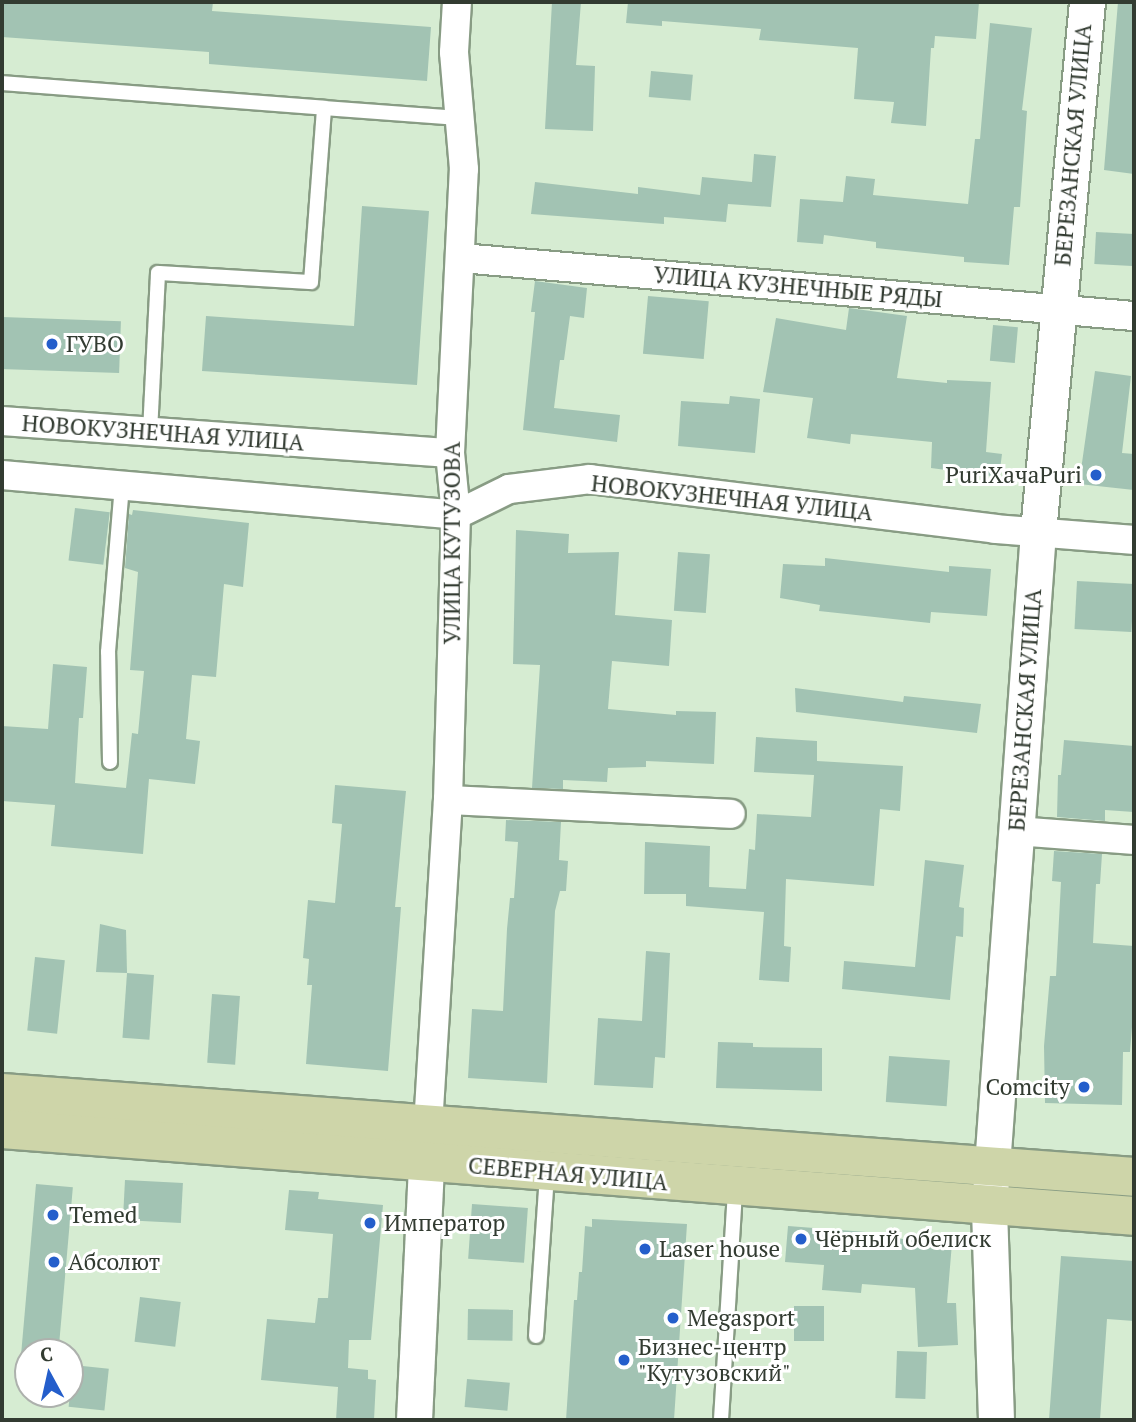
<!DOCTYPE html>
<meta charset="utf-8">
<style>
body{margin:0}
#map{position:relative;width:1136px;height:1422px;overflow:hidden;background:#d6ecd2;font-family:"PT Serif",serif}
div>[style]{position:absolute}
.building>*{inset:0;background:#a2c3b3;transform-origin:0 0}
.roads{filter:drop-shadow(2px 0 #889c84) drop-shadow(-2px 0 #889c84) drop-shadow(0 2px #889c84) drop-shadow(0 -2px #889c84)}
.service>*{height:14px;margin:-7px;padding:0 7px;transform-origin:7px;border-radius:7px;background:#fff}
.minor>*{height:28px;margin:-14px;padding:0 14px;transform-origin:14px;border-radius:14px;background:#fff}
.tertiary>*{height:35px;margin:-17.5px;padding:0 17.5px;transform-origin:17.5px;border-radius:17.5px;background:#fff}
.primary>*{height:38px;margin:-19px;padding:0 19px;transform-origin:19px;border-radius:19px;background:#ced5a9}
.dots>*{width:19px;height:19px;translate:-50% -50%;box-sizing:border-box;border:4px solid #fff;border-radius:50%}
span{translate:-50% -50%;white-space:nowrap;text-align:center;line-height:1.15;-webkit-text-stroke:6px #fff;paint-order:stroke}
.street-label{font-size:23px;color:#323b31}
.poi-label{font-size:23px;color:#323b31}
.left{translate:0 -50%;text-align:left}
.right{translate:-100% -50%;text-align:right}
.frame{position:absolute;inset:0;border:4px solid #323b31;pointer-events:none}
.north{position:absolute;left:14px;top:1338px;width:70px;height:70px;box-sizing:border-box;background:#fff;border:2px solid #adb1ad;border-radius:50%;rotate:352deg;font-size:19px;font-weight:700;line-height:28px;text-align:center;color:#323b31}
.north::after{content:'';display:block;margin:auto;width:24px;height:32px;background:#245ecb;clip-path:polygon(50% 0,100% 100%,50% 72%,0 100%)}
</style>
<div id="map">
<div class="building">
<div style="clip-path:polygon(2px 2px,213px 2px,212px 11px,431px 27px,427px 81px,209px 64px,209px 52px,2px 37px)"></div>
<div style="clip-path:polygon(552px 2px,581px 2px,576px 65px,595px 66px,593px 131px,545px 129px)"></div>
<div style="clip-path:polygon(628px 2px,979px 2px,976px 39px,935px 36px,934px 48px,931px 48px,926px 126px,891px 123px,894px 102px,854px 99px,858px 48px,759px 40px,761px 29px,662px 21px,662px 26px,626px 23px)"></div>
<div style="clip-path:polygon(1118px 2px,1134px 2px,1134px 174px,1104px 170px)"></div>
<div style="clip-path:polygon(990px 23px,1032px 28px,1022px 110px,1027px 111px,1020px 207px,1014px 207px,1009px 265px,964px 262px,964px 257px,876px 248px,876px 242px,824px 235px,823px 244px,797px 242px,800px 199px,843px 202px,846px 176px,875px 179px,873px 195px,968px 204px,975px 139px,980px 139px)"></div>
<div style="left:651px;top:71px;width:42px;height:26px;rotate:5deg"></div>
<div style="clip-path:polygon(754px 154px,776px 156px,771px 207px,728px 204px,726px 222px,664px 217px,664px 224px,531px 214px,535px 182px,638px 194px,638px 187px,700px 195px,702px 177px,752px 182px)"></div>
<div style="clip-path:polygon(362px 206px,429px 211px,417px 385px,202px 371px,206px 316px,354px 326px)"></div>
<div style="left:1096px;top:232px;width:38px;height:32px;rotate:3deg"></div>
<div style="clip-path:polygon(535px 281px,587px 288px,584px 318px,570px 316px,564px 360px,560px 360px,554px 408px,620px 415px,617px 442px,523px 430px,535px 312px,531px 312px)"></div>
<div style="left:648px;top:296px;width:61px;height:58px;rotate:5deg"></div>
<div style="clip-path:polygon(849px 308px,907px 316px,897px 378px,947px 383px,947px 380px,991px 382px,986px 452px,1002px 454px,999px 477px,931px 468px,932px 442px,851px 434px,850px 444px,807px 438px,813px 398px,763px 392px,776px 318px,846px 330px)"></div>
<div style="left:2px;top:317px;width:119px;height:52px;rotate:2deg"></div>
<div style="left:993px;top:325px;width:25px;height:36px;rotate:5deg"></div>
<div style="clip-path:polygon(1095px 371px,1131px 376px,1122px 453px,1134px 454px,1134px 490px,1079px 484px)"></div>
<div style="clip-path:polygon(730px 396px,760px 399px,755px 453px,678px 446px,681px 401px,729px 404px)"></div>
<div style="left:75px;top:508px;width:35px;height:53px;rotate:7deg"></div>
<div style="clip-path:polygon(133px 510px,249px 523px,243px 587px,224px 584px,216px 677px,192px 675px,186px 739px,200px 741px,195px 784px,149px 779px,143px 854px,51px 846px,55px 805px,2px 801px,2px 726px,48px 729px,53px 664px,87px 667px,83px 718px,79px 718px,75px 783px,126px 788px,132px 733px,138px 734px,144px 671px,130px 670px,138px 572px,125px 568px,129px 514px,132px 515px)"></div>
<div style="clip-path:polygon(516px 530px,569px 534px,568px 553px,619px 552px,615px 615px,672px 620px,669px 666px,612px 661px,608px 709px,676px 715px,676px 711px,716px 712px,714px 764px,646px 761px,646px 767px,608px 768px,607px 782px,563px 780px,563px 789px,532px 788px,540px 665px,513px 664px)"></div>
<div style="left:678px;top:552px;width:32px;height:59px;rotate:4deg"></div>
<div style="clip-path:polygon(825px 558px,949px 572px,949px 566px,991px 569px,987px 616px,931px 612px,930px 623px,819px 611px,820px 605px,780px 598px,783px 564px,825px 566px)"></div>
<div style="left:1077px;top:581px;width:57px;height:48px;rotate:3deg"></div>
<div style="clip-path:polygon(795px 688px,903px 702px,904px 696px,981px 704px,977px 733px,796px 712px)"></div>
<div style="clip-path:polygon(756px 737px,817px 741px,817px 761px,903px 766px,900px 811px,880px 809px,874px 886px,786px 879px,784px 946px,791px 947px,789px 982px,759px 980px,764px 912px,686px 906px,686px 894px,644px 894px,645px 842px,710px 846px,709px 887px,746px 889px,749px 849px,755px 850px,757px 814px,811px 817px,814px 775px,754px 772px)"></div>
<div style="clip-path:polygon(1064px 740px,1134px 746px,1134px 812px,1105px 810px,1105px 821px,1057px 817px,1058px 775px,1061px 775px)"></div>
<div style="clip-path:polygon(335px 785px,406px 791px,395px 907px,401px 907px,388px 1071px,306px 1064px,312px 985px,307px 985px,309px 959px,303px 958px,308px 900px,335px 903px,342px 824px,332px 823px)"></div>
<div style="clip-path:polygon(506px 820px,561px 822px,559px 860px,568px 861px,566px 891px,560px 891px,555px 911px,547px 1083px,468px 1078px,472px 1009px,503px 1011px,507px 929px,510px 898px,514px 898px,518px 842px,505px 841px)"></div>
<div style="clip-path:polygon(1054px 851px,1102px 854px,1100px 884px,1096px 884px,1093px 943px,1134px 946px,1134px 1002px,1130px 1052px,1123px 1052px,1122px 1105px,1045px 1103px,1044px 1046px,1050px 976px,1056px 976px,1061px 882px,1052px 881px)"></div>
<div style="clip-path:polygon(925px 860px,964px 865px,959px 907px,964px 908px,963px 937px,956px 936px,950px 1000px,842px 989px,844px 961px,915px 967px)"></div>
<div style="clip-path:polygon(100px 924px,126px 930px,127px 973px,96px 972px)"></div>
<div style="clip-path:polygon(646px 951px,670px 953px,665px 1058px,655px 1057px,653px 1088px,594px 1085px,598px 1018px,642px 1021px)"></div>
<div style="left:35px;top:957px;width:30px;height:74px;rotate:6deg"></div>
<div style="left:127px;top:973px;width:27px;height:65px;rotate:4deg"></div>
<div style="left:212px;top:994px;width:28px;height:69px;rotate:4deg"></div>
<div style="clip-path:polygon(718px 1042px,753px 1043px,753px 1047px,822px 1048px,822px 1091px,716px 1088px)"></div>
<div style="left:889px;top:1056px;width:61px;height:46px;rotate:4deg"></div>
<div style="left:125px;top:1180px;width:58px;height:40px;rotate:3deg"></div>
<div style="left:36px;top:1184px;width:37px;height:169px;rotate:5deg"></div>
<div style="clip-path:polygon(289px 1190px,319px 1192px,318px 1199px,383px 1205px,371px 1340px,349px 1340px,348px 1368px,368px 1370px,368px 1379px,376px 1380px,374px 1420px,336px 1420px,338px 1387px,261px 1380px,267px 1319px,315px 1323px,318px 1298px,328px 1298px,333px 1234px,285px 1230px)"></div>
<div style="left:472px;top:1204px;width:56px;height:55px;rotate:4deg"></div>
<div style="clip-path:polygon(592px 1219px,687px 1224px,674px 1420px,566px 1420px,574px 1300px,577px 1300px,579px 1272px,582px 1272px,585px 1226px,592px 1227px)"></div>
<div style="clip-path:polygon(788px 1226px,866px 1232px,866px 1236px,952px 1243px,947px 1303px,956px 1303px,958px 1345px,918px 1347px,915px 1288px,862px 1284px,861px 1293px,822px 1290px,824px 1265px,785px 1262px)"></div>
<div style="clip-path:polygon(1061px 1256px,1134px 1261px,1134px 1321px,1107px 1319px,1100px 1420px,1049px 1420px)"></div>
<div style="left:140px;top:1297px;width:41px;height:45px;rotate:7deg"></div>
<div style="left:794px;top:1306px;width:30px;height:35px"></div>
<div style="left:468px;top:1309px;width:45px;height:31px;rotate:1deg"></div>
<div style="left:897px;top:1351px;width:30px;height:47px;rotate:2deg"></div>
<div style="left:73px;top:1365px;width:36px;height:42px;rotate:6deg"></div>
<div style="left:467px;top:1379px;width:43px;height:28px;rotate:5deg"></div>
</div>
<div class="roads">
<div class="service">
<div style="left:2px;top:83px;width:323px;rotate:4.4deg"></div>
<div style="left:150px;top:432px;width:159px;rotate:-87.1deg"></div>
<div style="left:158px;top:273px;width:153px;rotate:3.4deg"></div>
<div style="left:311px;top:282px;width:174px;rotate:-85.7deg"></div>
<div style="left:324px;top:108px;width:135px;rotate:4.2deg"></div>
<div style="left:110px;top:762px;width:110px;rotate:-91deg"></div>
<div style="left:108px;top:652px;width:168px;rotate:-85.2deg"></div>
<div style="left:536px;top:1336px;width:163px;rotate:-86.1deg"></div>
<div style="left:721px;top:1420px;width:232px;rotate:-86.5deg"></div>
</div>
<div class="minor">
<div style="left:461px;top:258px;width:675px;rotate:4.93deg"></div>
<div style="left:2px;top:421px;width:449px;rotate:4.1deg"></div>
<div style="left:2px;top:475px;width:456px;rotate:5deg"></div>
<div style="left:456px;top:515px;width:59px;rotate:-26.1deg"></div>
<div style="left:509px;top:489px;width:82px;rotate:-7deg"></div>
<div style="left:590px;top:479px;width:408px;rotate:7deg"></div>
<div style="left:995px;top:529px;width:139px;rotate:4.5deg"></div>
<div style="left:448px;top:800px;width:283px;rotate:2.8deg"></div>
<div style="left:1017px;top:831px;width:117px;rotate:4.4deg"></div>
<div style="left:428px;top:1126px;width:327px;rotate:-86.5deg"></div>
<div style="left:448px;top:800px;width:285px;rotate:-88.4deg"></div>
<div style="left:456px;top:515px;width:62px;rotate:-95.5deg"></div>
<div style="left:450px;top:453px;width:284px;rotate:-87.2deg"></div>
<div style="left:464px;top:169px;width:117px;rotate:-94.9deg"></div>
<div style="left:454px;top:52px;width:50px;rotate:-86.6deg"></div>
</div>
<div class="tertiary">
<div style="left:414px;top:1420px;width:258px;rotate:-87.3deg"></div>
<div style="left:996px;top:1420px;width:213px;rotate:-91.9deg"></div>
<div style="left:989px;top:1207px;width:677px;rotate:-85.85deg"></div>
<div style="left:1038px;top:532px;width:532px;rotate:-84.72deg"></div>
</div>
<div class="primary">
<div style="left:2px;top:1093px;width:1135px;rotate:4.24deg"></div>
<div style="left:2px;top:1129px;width:1135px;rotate:4.39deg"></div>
</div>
</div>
<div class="dots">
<div style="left:52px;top:344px;background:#245ecb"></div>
<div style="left:1096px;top:475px;background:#245ecb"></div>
<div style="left:1084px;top:1087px;background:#245ecb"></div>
<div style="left:53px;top:1215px;background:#245ecb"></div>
<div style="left:370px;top:1223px;background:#245ecb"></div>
<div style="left:801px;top:1239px;background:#245ecb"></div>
<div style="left:645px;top:1249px;background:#245ecb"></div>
<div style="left:54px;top:1262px;background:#245ecb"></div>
<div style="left:673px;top:1318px;background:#245ecb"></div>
<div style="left:624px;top:1360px;background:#245ecb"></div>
</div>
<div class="street-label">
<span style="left:1073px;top:145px;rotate:-85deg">БЕРЕЗАНСКАЯ УЛИЦА</span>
<span style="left:798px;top:287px;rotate:5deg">УЛИЦА КУЗНЕЧНЫЕ РЯДЫ</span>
<span style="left:163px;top:433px;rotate:4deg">НОВОКУЗНЕЧНАЯ УЛИЦА</span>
<span style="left:732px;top:498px;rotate:6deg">НОВОКУЗНЕЧНАЯ УЛИЦА</span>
<span style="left:452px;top:543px;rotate:-90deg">УЛИЦА КУТУЗОВА</span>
<span style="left:1025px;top:710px;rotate:-86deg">БЕРЕЗАНСКАЯ УЛИЦА</span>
<span style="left:568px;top:1174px;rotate:5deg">СЕВЕРНАЯ УЛИЦА</span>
</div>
<div class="poi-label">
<span class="left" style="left:66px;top:344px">ГУВО</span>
<span class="right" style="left:1082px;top:475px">PuriХачаPuri</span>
<span class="right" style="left:1070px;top:1087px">Comcity</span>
<span class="left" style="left:69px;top:1215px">Temed</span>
<span class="left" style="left:384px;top:1223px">Император</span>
<span class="left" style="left:815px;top:1239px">Чёрный обелиск</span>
<span class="left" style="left:659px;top:1249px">Laser house</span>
<span class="left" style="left:68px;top:1262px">Абсолют</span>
<span class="left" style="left:687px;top:1318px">Megasport</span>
<span class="left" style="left:638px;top:1360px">Бизнес-центр<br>"Кутузовский"</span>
</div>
<div class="frame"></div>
<div class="north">С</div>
</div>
